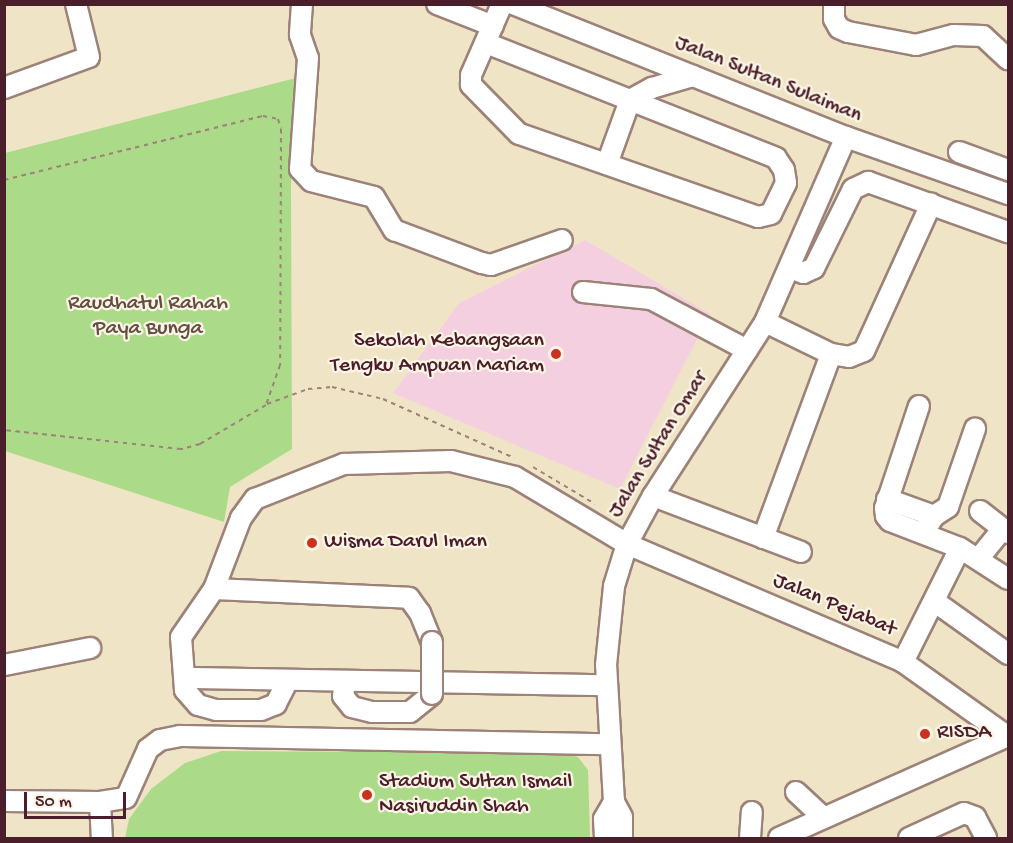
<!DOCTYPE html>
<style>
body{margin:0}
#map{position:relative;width:1013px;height:843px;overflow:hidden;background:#efe5c6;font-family:"Gochi Hand",sans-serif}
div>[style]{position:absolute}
.built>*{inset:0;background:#f3cfe0}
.green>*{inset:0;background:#abdb89}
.path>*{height:2px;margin-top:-1px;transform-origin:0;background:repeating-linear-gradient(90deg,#9c8278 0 4.5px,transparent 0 9px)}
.roads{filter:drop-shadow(2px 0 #9c8278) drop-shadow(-2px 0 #9c8278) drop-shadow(0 2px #9c8278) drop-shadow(0 -2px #9c8278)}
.minor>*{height:20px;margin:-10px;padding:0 10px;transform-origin:10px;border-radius:10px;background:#fff}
.bridges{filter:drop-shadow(2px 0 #9c8278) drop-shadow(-2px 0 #9c8278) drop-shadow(0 2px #9c8278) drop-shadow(0 -2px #9c8278)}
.minor-bridge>*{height:20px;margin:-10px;padding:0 10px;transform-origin:10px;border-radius:10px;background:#fff}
.dots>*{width:16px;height:16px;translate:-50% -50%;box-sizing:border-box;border:3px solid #fcf5e5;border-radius:50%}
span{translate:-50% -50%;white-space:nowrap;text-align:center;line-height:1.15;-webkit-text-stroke:4.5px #fcf5e5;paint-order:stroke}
.street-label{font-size:22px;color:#4a1f2b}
.park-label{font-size:22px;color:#624e42}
.poi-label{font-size:22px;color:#4a1f2b}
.right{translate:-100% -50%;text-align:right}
.left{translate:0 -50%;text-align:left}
.frame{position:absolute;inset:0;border:6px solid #4a1f2b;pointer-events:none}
.scale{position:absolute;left:24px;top:792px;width:102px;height:27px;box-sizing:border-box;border:3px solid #4a1f2b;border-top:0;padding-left:8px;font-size:18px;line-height:21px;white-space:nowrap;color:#4a1f2b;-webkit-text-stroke:4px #fcf5e5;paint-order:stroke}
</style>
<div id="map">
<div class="built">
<div style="clip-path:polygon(585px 240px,710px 314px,620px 489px,393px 393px,459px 303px)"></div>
</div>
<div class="green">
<div style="clip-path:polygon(296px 78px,291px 184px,292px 449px,230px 487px,224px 522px,5px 451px,5px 153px)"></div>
<div style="clip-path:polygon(221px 751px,563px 753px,578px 757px,588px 770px,590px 838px,125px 838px,129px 819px,151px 789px,185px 763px)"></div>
</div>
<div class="path">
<div style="left:4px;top:180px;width:267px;rotate:-13.9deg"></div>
<div style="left:263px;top:116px;width:15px;rotate:11deg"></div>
<div style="left:278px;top:119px;width:10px;rotate:73deg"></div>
<div style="left:281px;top:129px;width:236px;rotate:90.2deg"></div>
<div style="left:280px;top:365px;width:42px;rotate:109.3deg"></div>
<div style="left:266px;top:405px;width:77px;rotate:149.4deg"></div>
<div style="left:200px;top:444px;width:20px;rotate:165deg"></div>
<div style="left:181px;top:449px;width:178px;rotate:-173.9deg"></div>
<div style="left:267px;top:404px;width:44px;rotate:-20.1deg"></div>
<div style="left:308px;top:389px;width:24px;rotate:-5deg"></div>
<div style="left:332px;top:387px;width:52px;rotate:13.2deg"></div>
<div style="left:383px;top:399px;width:144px;rotate:24.2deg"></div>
<div style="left:533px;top:467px;width:72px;rotate:30.8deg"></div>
</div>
<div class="roads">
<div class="minor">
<div style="left:302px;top:4px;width:31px;rotate:94deg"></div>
<div style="left:300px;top:35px;width:24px;rotate:71deg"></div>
<div style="left:308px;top:58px;width:111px;rotate:94.1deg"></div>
<div style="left:300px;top:169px;width:16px;rotate:47deg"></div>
<div style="left:311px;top:181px;width:65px;rotate:14.3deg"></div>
<div style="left:374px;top:197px;width:39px;rotate:59deg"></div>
<div style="left:394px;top:230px;width:94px;rotate:20.6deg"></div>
<div style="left:482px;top:263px;width:9px;rotate:13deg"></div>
<div style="left:491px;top:265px;width:75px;rotate:-19.4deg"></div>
<div style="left:437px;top:4px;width:60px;rotate:21.4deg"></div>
<div style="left:513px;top:4px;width:359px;rotate:21.8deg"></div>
<div style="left:846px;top:137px;width:172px;rotate:19.4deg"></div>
<div style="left:834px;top:4px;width:15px;rotate:90deg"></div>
<div style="left:834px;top:19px;width:10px;rotate:61deg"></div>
<div style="left:839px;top:28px;width:10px;rotate:24deg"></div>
<div style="left:848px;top:32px;width:69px;rotate:10.8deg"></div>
<div style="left:916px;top:45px;width:39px;rotate:-15deg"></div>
<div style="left:954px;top:35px;width:29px;rotate:2deg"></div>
<div style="left:983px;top:36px;width:34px;rotate:43deg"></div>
<div style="left:486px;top:43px;width:312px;rotate:21.6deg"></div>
<div style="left:776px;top:158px;width:14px;rotate:56deg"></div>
<div style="left:784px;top:170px;width:13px;rotate:81deg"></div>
<div style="left:786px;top:183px;width:34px;rotate:116deg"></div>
<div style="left:771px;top:214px;width:13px;rotate:167deg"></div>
<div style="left:758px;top:217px;width:253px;rotate:-160.8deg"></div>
<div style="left:519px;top:134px;width:69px;rotate:-134.4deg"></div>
<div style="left:471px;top:85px;width:10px;rotate:-90deg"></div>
<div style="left:471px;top:75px;width:77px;rotate:-66.4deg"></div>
<div style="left:4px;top:88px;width:90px;rotate:-20deg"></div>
<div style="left:89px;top:57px;width:55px;rotate:-103.8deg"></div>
<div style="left:959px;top:152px;width:52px;rotate:20.2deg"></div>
<div style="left:607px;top:164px;width:68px;rotate:-70.2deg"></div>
<div style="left:630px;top:100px;width:25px;rotate:-29deg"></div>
<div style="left:652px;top:88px;width:43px;rotate:-16.3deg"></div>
<div style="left:790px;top:268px;width:14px;rotate:21deg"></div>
<div style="left:803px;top:273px;width:12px;rotate:-24deg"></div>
<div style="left:814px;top:268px;width:88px;rotate:-63.7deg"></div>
<div style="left:853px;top:189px;width:17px;rotate:-25deg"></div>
<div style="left:868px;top:182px;width:149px;rotate:19.7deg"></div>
<div style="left:583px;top:292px;width:68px;rotate:5.9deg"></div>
<div style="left:651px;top:299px;width:109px;rotate:28deg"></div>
<div style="left:831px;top:354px;width:18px;rotate:9deg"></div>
<div style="left:849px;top:357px;width:16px;rotate:-22deg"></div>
<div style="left:864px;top:351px;width:162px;rotate:-65.5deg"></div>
<div style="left:919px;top:406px;width:108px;rotate:108.4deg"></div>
<div style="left:885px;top:508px;width:8px;rotate:83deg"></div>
<div style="left:886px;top:516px;width:6px;rotate:51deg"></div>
<div style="left:890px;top:521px;width:75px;rotate:21.1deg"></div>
<div style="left:960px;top:548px;width:57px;rotate:32.9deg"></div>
<div style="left:653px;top:496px;width:158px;rotate:20.7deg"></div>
<div style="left:887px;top:499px;width:50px;rotate:19.9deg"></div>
<div style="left:980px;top:511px;width:36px;rotate:38deg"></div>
<div style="left:923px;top:533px;width:20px;rotate:-57deg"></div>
<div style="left:934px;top:516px;width:17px;rotate:-33deg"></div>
<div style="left:948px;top:507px;width:83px;rotate:-70.9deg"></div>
<div style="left:763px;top:538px;width:196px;rotate:-69.7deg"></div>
<div style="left:831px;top:354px;width:73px;rotate:-154.1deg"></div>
<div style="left:979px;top:558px;width:38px;rotate:-51deg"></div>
<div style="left:214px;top:589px;width:195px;rotate:2.6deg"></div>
<div style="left:409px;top:598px;width:19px;rotate:54deg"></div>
<div style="left:420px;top:613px;width:31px;rotate:68deg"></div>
<div style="left:934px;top:601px;width:91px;rotate:35.6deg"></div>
<div style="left:903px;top:662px;width:127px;rotate:-63.4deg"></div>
<div style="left:4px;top:665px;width:88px;rotate:-11.2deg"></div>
<div style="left:193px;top:678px;width:413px;rotate:1deg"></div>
<div style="left:287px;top:682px;width:25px;rotate:117deg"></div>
<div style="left:276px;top:704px;width:16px;rotate:158deg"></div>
<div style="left:261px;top:710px;width:45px;rotate:180deg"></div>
<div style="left:216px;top:710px;width:19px;rotate:-164deg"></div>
<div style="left:198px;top:705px;width:20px;rotate:-131deg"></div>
<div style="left:185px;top:690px;width:53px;rotate:-94.3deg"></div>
<div style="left:181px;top:637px;width:58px;rotate:-55.5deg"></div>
<div style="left:214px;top:589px;width:76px;rotate:-69.2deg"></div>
<div style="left:241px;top:518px;width:24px;rotate:-54deg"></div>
<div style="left:255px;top:499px;width:96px;rotate:-21.5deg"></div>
<div style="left:344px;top:464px;width:107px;rotate:-1.6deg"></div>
<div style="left:451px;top:461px;width:66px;rotate:14deg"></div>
<div style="left:515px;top:477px;width:131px;rotate:30.9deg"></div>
<div style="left:627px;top:544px;width:300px;rotate:23.1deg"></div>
<div style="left:903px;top:662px;width:129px;rotate:35.5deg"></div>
<div style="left:345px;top:683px;width:13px;rotate:99deg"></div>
<div style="left:343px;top:696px;width:14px;rotate:51deg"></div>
<div style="left:352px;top:707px;width:21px;rotate:14deg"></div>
<div style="left:372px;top:712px;width:38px"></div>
<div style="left:410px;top:712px;width:28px;rotate:-39deg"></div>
<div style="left:796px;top:792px;width:38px;rotate:43deg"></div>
<div style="left:4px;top:801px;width:96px;rotate:0.6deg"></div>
<div style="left:100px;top:802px;width:36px;rotate:87deg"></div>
<div style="left:100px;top:802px;width:26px;rotate:-9deg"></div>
<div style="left:126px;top:798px;width:54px;rotate:-65.8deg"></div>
<div style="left:148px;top:749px;width:15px;rotate:-37deg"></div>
<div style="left:160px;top:740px;width:20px;rotate:-11deg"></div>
<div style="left:180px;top:736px;width:430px;rotate:1.1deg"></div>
<div style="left:605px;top:838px;width:19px;rotate:-93deg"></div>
<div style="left:604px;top:819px;width:20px;rotate:-60deg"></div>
<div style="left:622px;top:838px;width:21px;rotate:-90deg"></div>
<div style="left:622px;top:817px;width:17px;rotate:-118deg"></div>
<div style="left:614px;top:802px;width:137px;rotate:-93.3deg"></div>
<div style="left:606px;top:665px;width:79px;rotate:-84.2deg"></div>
<div style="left:614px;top:586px;width:44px;rotate:-72.8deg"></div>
<div style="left:627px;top:544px;width:55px;rotate:-61.6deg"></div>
<div style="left:653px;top:496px;width:207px;rotate:-57.2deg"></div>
<div style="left:765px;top:322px;width:202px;rotate:-66.4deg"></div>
<div style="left:750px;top:838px;width:26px;rotate:-86deg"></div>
<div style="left:779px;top:838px;width:251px;rotate:-24deg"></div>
<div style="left:909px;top:838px;width:60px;rotate:-24.4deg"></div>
<div style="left:964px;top:813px;width:12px;rotate:20deg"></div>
<div style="left:975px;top:817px;width:24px;rotate:62deg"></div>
</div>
</div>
<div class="bridges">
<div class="minor-bridge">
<div style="left:432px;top:642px;width:52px;rotate:90deg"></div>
</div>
</div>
<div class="dots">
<div style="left:556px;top:354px;background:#c8321e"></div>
<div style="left:312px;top:543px;background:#c8321e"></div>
<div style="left:925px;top:734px;background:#c8321e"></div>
<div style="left:367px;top:795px;background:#c8321e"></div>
</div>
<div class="street-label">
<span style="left:768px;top:80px;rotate:22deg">Jalan Sultan Sulaiman</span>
<span style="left:659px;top:445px;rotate:-58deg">Jalan Sultan Omar</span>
<span style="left:834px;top:606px;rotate:23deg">Jalan Pejabat</span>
</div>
<div class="park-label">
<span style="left:148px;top:317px">Raudhatul Rahah<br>Paya Bunga</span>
</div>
<div class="poi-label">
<span class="right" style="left:544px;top:354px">Sekolah Kebangsaan<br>Tengku Ampuan Mariam</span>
<span class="left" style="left:324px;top:543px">Wisma Darul Iman</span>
<span class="left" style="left:937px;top:734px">RISDA</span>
<span class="left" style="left:379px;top:795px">Stadium Sultan Ismail<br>Nasiruddin Shah</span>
</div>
<div class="frame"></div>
<div class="scale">50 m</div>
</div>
